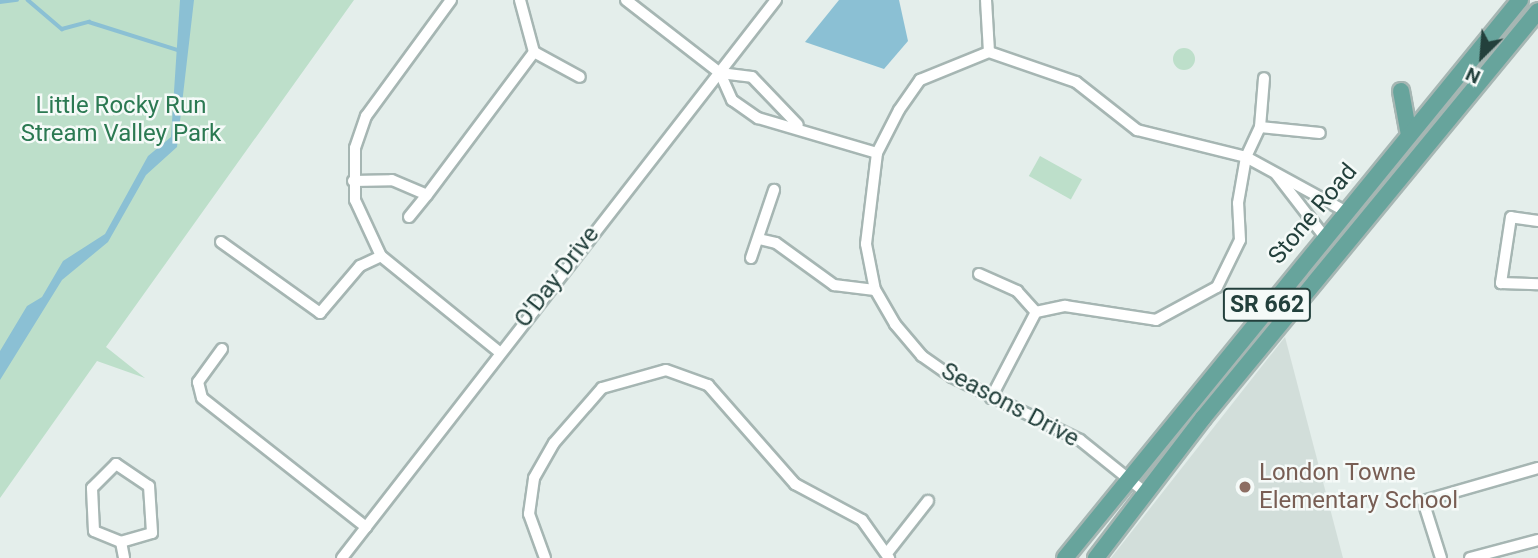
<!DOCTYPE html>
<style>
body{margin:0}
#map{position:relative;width:1538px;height:558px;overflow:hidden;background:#e4eeeb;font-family:Roboto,sans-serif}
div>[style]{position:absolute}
.built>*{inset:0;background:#d2deda}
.green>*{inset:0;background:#bddfca;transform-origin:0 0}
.round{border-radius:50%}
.water>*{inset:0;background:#8bc0d4}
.stream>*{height:3.5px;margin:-1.75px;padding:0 1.75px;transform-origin:1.75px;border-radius:1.75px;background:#8bc0d4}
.roads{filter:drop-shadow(2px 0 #a6b6b3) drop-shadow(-2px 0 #a6b6b3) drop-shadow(0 2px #a6b6b3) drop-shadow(0 -2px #a6b6b3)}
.street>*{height:10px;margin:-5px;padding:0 5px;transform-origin:5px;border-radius:5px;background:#fff}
.primary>*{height:16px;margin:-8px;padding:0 8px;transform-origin:8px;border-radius:8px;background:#67a49c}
.dots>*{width:19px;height:19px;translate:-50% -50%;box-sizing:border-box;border:4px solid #f5faf8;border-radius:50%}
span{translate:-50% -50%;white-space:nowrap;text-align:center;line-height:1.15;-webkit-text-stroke:5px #f5faf8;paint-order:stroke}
.shield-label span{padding:2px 5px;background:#f5faf8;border:2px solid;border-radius:5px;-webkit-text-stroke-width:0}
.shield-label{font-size:23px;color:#23403c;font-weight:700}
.park-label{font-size:24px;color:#2b7952}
.street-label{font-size:24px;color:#23403c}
.education-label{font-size:24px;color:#785e54}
.left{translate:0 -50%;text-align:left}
.north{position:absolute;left:1447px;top:21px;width:70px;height:70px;-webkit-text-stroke:5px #f5faf8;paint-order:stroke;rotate:205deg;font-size:19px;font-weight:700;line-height:28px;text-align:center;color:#23403c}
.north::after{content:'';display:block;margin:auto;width:24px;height:32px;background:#23403c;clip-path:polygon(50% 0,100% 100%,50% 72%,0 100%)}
</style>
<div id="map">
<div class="built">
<div style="clip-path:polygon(1285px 337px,1343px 558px,1111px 558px,1258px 371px)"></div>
</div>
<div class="green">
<div style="clip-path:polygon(0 0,354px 0,106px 347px,145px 378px,97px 361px,0 498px)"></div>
<div class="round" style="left:1173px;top:48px;width:22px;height:22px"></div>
<div style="left:1040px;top:156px;width:48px;height:23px;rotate:29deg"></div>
</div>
<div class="water">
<div style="clip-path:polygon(180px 0,194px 0,177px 147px,146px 175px,108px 242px,62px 280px,0 380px,0 351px,27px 306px,42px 297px,63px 261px,105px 234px,148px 156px,171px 137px)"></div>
<div style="clip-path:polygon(839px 0,899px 0,908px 41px,884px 69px,805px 42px)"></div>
</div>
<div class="stream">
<div style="left:28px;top:0;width:45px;rotate:40.5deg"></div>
<div style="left:62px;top:29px;width:28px;rotate:-15deg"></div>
<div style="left:89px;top:22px;width:93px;rotate:17.5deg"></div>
<div style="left:0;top:2px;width:17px;rotate:-7deg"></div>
</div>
<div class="roads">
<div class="street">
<div style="left:451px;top:0;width:144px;rotate:126.2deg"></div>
<div style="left:366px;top:116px;width:34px;rotate:109deg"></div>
<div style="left:355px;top:148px;width:52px;rotate:90deg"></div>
<div style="left:355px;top:200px;width:62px;rotate:65.1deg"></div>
<div style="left:381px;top:256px;width:151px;rotate:39.1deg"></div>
<div style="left:626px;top:0;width:119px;rotate:37.8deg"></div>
<div style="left:720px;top:73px;width:30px;rotate:66deg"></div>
<div style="left:732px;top:100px;width:32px;rotate:35deg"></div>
<div style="left:758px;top:118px;width:124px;rotate:16.4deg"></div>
<div style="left:986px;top:0;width:52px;rotate:86.7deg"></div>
<div style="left:534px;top:52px;width:52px;rotate:28.5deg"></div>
<div style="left:720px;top:73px;width:32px;rotate:7deg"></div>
<div style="left:752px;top:77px;width:66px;rotate:46.2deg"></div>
<div style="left:1260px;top:127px;width:49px;rotate:-85.3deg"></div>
<div style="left:1276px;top:174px;width:78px;rotate:52.3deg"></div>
<div style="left:353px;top:181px;width:39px;rotate:-1deg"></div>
<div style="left:392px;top:180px;width:38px;rotate:23deg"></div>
<div style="left:427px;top:195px;width:179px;rotate:-53.2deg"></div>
<div style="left:534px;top:52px;width:54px;rotate:-105.1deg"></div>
<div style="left:409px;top:217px;width:28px;rotate:-51deg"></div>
<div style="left:1538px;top:221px;width:27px;rotate:-172deg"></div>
<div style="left:1511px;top:217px;width:67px;rotate:98.6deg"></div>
<div style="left:1501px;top:283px;width:37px;rotate:2deg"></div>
<div style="left:759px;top:239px;width:17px;rotate:13deg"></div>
<div style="left:776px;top:243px;width:72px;rotate:35.9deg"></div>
<div style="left:834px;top:285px;width:41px;rotate:7deg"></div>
<div style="left:221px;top:242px;width:122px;rotate:35.6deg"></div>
<div style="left:320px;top:313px;width:62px;rotate:-49.6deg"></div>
<div style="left:360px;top:266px;width:23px;rotate:-25deg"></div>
<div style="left:751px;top:258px;width:72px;rotate:-71.3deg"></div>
<div style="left:979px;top:274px;width:42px;rotate:24.1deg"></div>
<div style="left:1017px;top:291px;width:28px;rotate:48deg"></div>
<div style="left:222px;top:349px;width:41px;rotate:126deg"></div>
<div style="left:198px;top:382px;width:16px;rotate:76deg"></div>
<div style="left:202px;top:398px;width:209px;rotate:38.2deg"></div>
<div style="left:991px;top:398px;width:97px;rotate:-62.4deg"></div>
<div style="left:1036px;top:312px;width:30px;rotate:-12deg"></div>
<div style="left:1065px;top:306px;width:92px;rotate:8.7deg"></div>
<div style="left:1156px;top:320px;width:69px;rotate:-28.4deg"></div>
<div style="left:1217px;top:287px;width:52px;rotate:-63.9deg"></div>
<div style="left:1240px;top:240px;width:37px;rotate:-93deg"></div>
<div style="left:1238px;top:203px;width:47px;rotate:-80.1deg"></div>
<div style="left:1246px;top:157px;width:33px;rotate:-65deg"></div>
<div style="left:1260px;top:127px;width:60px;rotate:5.7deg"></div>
<div style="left:116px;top:464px;width:40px;rotate:34deg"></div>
<div style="left:149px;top:486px;width:47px;rotate:86.3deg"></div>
<div style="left:152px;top:533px;width:32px;rotate:164deg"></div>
<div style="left:121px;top:542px;width:29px;rotate:-158deg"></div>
<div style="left:94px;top:531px;width:43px;rotate:-92.7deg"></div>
<div style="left:92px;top:488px;width:34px;rotate:-45deg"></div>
<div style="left:1146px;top:493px;width:85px;rotate:-141.2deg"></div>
<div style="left:1080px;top:440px;width:143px;rotate:-153.8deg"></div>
<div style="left:952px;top:377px;width:37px;rotate:-145deg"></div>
<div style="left:922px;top:356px;width:42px;rotate:-130.2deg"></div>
<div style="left:895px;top:324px;width:39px;rotate:-120deg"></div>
<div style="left:875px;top:290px;width:47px;rotate:-101.1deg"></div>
<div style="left:866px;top:244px;width:92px;rotate:-83.1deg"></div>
<div style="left:877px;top:153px;width:48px;rotate:-62.9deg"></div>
<div style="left:899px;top:110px;width:37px;rotate:-55deg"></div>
<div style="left:920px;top:80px;width:74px;rotate:-22.1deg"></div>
<div style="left:989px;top:52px;width:92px;rotate:19deg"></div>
<div style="left:1076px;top:82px;width:78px;rotate:38.2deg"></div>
<div style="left:1137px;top:130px;width:112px;rotate:13.9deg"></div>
<div style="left:1246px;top:157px;width:113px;rotate:28.6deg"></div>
<div style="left:121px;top:542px;width:16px;rotate:79deg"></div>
<div style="left:888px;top:552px;width:65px;rotate:-51.9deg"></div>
<div style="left:342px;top:558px;width:707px;rotate:-52.13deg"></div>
<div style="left:545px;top:558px;width:47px;rotate:-110deg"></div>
<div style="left:529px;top:514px;width:36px;rotate:-82deg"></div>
<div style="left:534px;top:478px;width:40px;rotate:-60.3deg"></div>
<div style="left:554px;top:443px;width:73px;rotate:-48.9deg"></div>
<div style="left:602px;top:388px;width:66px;rotate:-15.7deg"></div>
<div style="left:666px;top:370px;width:45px;rotate:19.7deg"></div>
<div style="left:708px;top:385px;width:132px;rotate:48.7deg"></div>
<div style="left:795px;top:484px;width:76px;rotate:28.2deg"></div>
<div style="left:862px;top:520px;width:47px;rotate:54.6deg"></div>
<div style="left:1441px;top:558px;width:60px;rotate:-107.5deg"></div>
<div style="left:1423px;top:501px;width:120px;rotate:-16deg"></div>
<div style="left:1470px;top:558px;width:70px;rotate:-14.8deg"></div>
</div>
<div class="primary">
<div style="left:1401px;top:91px;width:45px;rotate:79.7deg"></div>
<div style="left:1065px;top:558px;width:720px;rotate:-50.81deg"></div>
<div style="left:1096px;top:558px;width:176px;rotate:-52.6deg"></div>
<div style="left:1203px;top:418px;width:527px;rotate:-50.54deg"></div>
</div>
</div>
<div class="dots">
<div style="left:1245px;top:487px;background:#8d6e63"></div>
</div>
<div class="shield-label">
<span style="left:1267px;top:305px">SR 662</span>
</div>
<div class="park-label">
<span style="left:121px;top:120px">Little Rocky Run<br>Stream Valley Park</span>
</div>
<div class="street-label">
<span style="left:1313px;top:214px;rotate:-50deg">Stone Road</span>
<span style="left:557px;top:277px;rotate:-52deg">O'Day Drive</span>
<span style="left:1010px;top:405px;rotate:28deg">Seasons Drive</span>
</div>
<div class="education-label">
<span class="left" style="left:1259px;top:487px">London Towne<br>Elementary School</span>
</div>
<div class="north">N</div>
</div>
